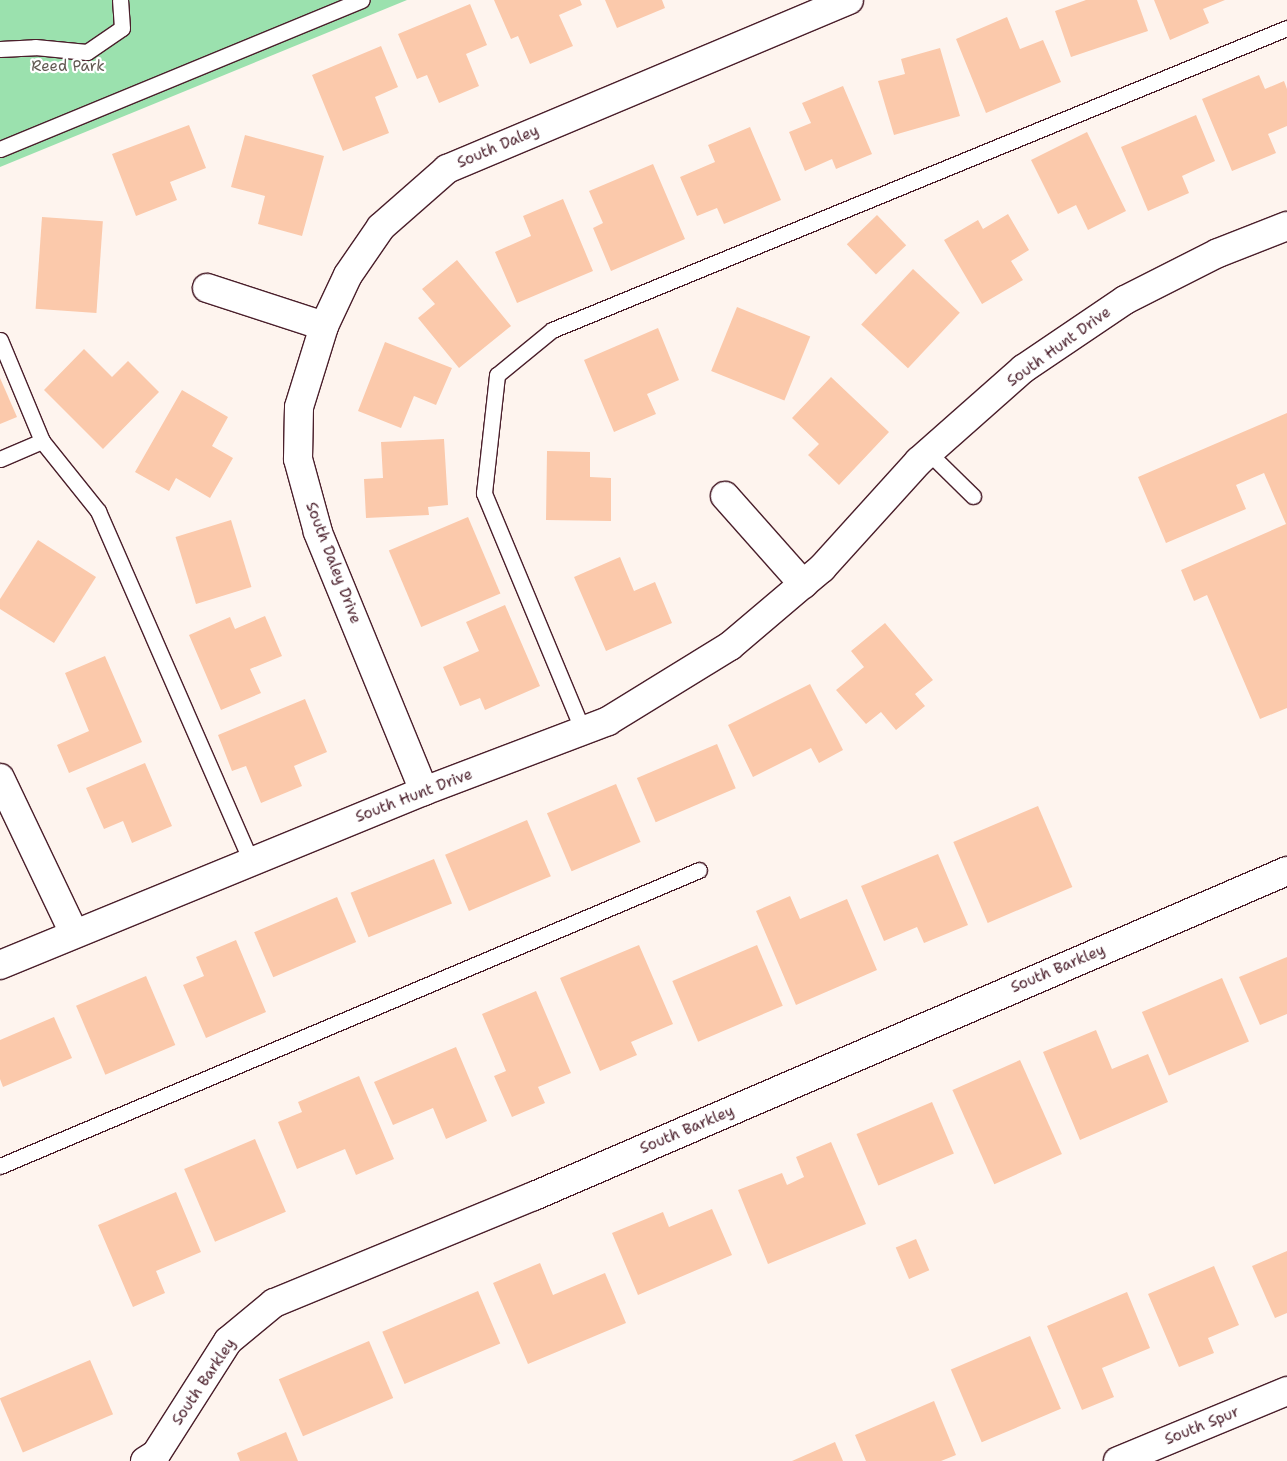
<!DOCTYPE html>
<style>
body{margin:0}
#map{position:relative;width:1287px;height:1461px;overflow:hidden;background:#fef4ee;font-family:"Shantell Sans",sans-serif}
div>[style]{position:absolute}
.green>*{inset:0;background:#9be1ae}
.building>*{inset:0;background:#fbc9ab;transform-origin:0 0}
.roads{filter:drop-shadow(1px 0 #4a1f2b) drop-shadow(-1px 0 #4a1f2b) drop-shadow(0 1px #4a1f2b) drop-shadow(0 -1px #4a1f2b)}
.service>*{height:15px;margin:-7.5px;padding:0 7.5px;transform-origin:7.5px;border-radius:7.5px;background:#fff}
.minor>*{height:28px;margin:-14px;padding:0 14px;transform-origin:14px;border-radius:14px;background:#fff}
span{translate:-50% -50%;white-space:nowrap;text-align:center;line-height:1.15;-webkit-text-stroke:4.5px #fff;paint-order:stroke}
.park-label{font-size:15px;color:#625952}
.street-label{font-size:15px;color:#4a1f2b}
</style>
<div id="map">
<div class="green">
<div style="clip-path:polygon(0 0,407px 0,0 167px)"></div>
</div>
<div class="building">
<div style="clip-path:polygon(494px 0,580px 0,582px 5px,559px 15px,573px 46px,530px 64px,518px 36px,511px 39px)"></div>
<div style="clip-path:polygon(605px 0,662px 0,665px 8px,617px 28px)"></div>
<div style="clip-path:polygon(1086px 0,1137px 0,1148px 31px,1071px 57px,1055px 11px)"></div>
<div style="clip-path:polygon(1154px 0,1225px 0,1203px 9px,1209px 23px,1170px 40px)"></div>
<div style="clip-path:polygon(470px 4px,487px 45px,466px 54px,479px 86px,439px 103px,427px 75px,417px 79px,398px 34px)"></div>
<div style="clip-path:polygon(1007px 17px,1020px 49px,1043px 40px,1061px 82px,986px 113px,956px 39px)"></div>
<div style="clip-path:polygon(381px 46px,398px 87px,375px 97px,389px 133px,343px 151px,312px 75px)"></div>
<div style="clip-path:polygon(940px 48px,960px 116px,894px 135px,878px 81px,905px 74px,901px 59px)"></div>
<div style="clip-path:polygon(1259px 75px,1265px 89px,1284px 81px,1287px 89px,1287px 126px,1268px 134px,1276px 153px,1232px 171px,1202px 99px)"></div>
<div style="clip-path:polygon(843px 86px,872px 154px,836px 169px,832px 159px,805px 171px,789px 132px,811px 123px,802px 103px)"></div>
<div style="clip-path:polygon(1196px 115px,1215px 161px,1182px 176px,1189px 193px,1148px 211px,1121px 147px)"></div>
<div style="clip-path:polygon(189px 125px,206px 168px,170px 182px,177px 200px,136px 216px,112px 154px)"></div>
<div style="clip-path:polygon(750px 127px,781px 200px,724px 224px,717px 208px,697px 216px,680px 177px,715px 162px,708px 145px)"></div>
<div style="clip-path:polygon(1087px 132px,1126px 211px,1088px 230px,1076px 205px,1058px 214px,1031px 160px)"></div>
<div style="clip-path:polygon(245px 135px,324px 156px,302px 236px,258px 224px,265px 196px,231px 187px)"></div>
<div style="clip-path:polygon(653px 164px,685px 239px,611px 271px,593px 228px,603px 223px,589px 191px)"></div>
<div style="clip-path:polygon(563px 199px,593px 271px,517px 303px,495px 252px,531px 236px,523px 216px)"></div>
<div style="clip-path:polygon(1008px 214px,1029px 250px,1011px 261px,1023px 280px,982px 304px,944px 240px,978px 220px,983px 229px)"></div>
<div style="left:877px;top:215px;width:42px;height:42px;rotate:46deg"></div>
<div style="left:42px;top:217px;width:61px;height:92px;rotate:4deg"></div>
<div style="clip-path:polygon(457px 260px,511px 326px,459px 368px,418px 318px,435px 304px,422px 289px)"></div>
<div style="left:913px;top:269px;width:64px;height:76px;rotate:43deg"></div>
<div style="left:737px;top:307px;width:79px;height:69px;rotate:22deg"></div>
<div style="clip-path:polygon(658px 328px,679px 380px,647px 394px,656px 414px,614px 432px,584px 360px)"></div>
<div style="clip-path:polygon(385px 342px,452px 368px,436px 405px,414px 396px,401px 428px,358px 411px)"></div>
<div style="clip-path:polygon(84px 349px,112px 377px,128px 361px,159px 392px,103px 449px,44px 390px)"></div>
<div style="clip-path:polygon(831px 377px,889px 432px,839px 485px,808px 455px,819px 444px,792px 418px)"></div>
<div style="clip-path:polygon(0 378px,17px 417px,0 424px)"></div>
<div style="clip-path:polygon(182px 390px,228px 417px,212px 446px,233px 458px,210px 498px,176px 478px,169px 491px,135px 472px)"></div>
<div style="clip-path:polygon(1287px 413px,1287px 708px,1260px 719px,1207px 595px,1194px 601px,1181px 570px,1286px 524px,1264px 473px,1236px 485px,1246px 509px,1166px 543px,1138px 477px)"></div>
<div style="clip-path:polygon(444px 439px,448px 505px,428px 507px,429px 515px,366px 518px,364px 479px,383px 478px,381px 442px)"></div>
<div style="clip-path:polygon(547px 451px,590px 452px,590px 477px,611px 478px,611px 521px,546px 520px)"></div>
<div style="left:468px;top:517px;width:83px;height:86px;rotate:67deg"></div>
<div style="left:231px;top:520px;width:70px;height:58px;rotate:73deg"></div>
<div style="clip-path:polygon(38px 540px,96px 577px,54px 643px,0 609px,0 599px)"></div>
<div style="clip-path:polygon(620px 557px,634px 591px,655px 582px,672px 623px,606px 651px,574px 577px)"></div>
<div style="clip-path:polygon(505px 605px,540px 686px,485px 710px,480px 698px,460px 706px,443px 667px,479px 651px,466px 622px)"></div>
<div style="clip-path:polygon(265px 616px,282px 656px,250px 669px,261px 693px,221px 710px,189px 635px,230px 617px,235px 629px)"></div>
<div style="clip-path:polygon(885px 623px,933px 680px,915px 694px,925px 706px,896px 730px,881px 712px,866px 724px,836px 690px,864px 667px,851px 651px)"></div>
<div style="clip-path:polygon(105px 656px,142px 742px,69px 773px,57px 745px,89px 731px,65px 673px)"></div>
<div style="clip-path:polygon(810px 684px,843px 750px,819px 763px,811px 748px,753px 777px,728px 725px)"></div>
<div style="clip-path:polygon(305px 699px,327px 752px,294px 766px,302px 786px,261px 803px,246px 766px,232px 771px,218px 735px)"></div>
<div style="left:717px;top:744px;width:48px;height:87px;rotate:67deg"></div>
<div style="clip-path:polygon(145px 763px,172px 826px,132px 843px,123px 821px,104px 829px,86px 788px)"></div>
<div style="left:616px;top:784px;width:63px;height:75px;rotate:67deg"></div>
<div style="left:1038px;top:806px;width:88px;height:92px;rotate:67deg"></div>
<div style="left:527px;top:820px;width:61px;height:89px;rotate:67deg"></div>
<div style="clip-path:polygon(938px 854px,968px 925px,924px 943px,917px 927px,884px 941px,861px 886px)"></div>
<div style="left:434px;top:859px;width:48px;height:90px;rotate:68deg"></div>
<div style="clip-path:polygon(790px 896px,800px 919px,847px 899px,877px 970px,796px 1005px,756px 911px)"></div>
<div style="left:337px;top:897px;width:49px;height:90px;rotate:67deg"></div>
<div style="clip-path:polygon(236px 940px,266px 1012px,206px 1038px,183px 985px,204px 976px,196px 957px)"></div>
<div style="clip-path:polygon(639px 945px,673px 1024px,631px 1042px,637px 1055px,600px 1071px,560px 978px)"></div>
<div style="left:757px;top:945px;width:66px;height:92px;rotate:67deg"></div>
<div style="clip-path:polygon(1287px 957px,1287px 1014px,1260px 1025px,1239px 977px)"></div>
<div style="left:146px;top:976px;width:75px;height:76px;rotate:67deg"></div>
<div style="left:1222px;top:978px;width:69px;height:87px;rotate:67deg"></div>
<div style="clip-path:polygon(536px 991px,571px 1073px,538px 1087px,545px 1103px,512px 1117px,494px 1076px,506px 1071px,482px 1014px)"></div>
<div style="clip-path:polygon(54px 1017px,72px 1058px,3px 1087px,0 1079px,0 1040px)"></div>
<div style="clip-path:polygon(1096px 1030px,1112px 1069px,1148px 1054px,1168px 1102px,1080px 1140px,1043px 1052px)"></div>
<div style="clip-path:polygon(456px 1047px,487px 1121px,446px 1139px,433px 1108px,393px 1125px,374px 1082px)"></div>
<div style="left:1020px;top:1060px;width:103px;height:74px;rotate:66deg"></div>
<div style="clip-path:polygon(359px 1076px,394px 1159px,356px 1175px,345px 1149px,297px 1169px,278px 1122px,302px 1112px,298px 1102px)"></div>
<div style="left:932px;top:1102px;width:56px;height:82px;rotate:67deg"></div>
<div style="left:255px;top:1139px;width:79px;height:77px;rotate:67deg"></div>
<div style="clip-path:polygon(831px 1142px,866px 1224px,768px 1264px,738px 1190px,782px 1173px,787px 1185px,804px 1177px,796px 1157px)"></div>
<div style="clip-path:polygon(176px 1192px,201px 1252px,156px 1271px,165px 1293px,133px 1307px,98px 1225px)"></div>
<div style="clip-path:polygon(712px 1209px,732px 1255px,638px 1295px,612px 1233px,663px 1212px,669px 1227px)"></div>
<div style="left:916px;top:1239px;width:34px;height:22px;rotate:67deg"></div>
<div style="clip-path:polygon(1287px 1251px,1287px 1313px,1275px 1318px,1252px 1266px)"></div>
<div style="clip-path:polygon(540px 1263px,553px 1295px,605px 1273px,626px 1323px,528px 1364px,493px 1283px)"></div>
<div style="clip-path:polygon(1214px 1266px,1239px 1325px,1208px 1338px,1214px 1353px,1179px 1367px,1148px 1294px)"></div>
<div style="left:478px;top:1291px;width:57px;height:104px;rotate:67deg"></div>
<div style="clip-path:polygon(1127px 1292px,1150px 1348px,1102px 1368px,1114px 1397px,1082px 1410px,1047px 1326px)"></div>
<div style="left:1030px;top:1336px;width:79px;height:86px;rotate:67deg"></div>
<div style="left:369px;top:1341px;width:62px;height:98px;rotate:67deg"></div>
<div style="left:90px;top:1360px;width:59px;height:98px;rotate:67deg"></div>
<div style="clip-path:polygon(934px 1401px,956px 1455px,941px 1461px,866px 1461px,855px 1435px)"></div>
<div style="clip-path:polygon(286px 1432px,298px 1461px,240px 1461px,237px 1453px)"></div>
<div style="clip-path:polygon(835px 1442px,843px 1461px,792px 1461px)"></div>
</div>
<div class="roads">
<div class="service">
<div style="left:0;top:49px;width:35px;rotate:-3deg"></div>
<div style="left:35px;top:47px;width:52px;rotate:5.5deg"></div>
<div style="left:87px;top:52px;width:42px;rotate:-34.4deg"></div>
<div style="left:122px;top:28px;width:28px;rotate:-94deg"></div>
<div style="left:0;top:149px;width:391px;rotate:-22.4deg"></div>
<div style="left:0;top:340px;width:109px;rotate:67.4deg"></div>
<div style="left:42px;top:441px;width:90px;rotate:51.3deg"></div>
<div style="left:98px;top:511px;width:382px;rotate:66.4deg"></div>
<div style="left:928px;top:452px;width:63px;rotate:44.4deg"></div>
<div style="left:0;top:459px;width:46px;rotate:-23.2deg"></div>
<div style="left:583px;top:731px;width:258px;rotate:-112.6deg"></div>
<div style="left:484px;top:493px;width:119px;rotate:-83.7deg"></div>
<div style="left:497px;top:375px;width:71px;rotate:-39.3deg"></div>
<div style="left:552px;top:330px;width:795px;rotate:-22.34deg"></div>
<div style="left:0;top:1166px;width:759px;rotate:-22.95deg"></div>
</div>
<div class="minor">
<div style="left:207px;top:288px;width:123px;rotate:18deg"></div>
<div style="left:725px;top:496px;width:118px;rotate:48.4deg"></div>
<div style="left:0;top:778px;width:172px;rotate:64.5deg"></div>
<div style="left:424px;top:791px;width:280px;rotate:-112.3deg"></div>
<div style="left:318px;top:532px;width:76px;rotate:-105.3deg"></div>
<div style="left:298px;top:459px;width:52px;rotate:-88.9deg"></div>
<div style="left:299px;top:407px;width:85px;rotate:-72.8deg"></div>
<div style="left:324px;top:326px;width:56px;rotate:-64.8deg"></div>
<div style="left:348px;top:275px;width:58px;rotate:-55.5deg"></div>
<div style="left:381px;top:227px;width:88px;rotate:-41.3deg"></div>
<div style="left:447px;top:169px;width:436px;rotate:-22.8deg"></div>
<div style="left:0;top:965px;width:458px;rotate:-22.3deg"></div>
<div style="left:424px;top:791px;width:197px;rotate:-20.8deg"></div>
<div style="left:608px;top:721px;width:143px;rotate:-31.6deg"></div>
<div style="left:730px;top:646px;width:96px;rotate:-40.3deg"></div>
<div style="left:803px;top:584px;width:25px;rotate:-40deg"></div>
<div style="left:822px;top:568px;width:144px;rotate:-47.8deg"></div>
<div style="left:919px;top:461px;width:139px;rotate:-41.5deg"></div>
<div style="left:1023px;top:369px;width:123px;rotate:-34.1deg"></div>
<div style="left:1125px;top:300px;width:104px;rotate:-26.8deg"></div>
<div style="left:1218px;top:253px;width:74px;rotate:-21.4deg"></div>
<div style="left:145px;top:1461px;width:13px;rotate:-32deg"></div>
<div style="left:156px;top:1454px;width:134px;rotate:-57.5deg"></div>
<div style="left:228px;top:1341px;width:60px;rotate:-39.6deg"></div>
<div style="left:274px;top:1303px;width:281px;rotate:-22.4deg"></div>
<div style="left:534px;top:1196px;width:820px;rotate:-23.35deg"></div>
<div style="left:1118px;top:1461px;width:183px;rotate:-22.5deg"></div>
</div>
</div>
<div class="park-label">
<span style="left:68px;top:67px">Reed Park</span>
</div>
<div class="street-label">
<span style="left:498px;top:147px;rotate:-23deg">South Daley</span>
<span style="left:1059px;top:347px;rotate:-36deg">South Hunt Drive</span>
<span style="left:333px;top:563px;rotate:69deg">South Daley Drive</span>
<span style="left:414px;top:796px;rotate:-21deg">South Hunt Drive</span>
<span style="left:1058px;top:969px;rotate:-23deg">South Barkley</span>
<span style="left:687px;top:1130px;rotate:-23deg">South Barkley</span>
<span style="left:204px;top:1382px;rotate:-56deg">South Barkley</span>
<span style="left:1202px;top:1426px;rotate:-22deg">South Spur</span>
</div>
</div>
